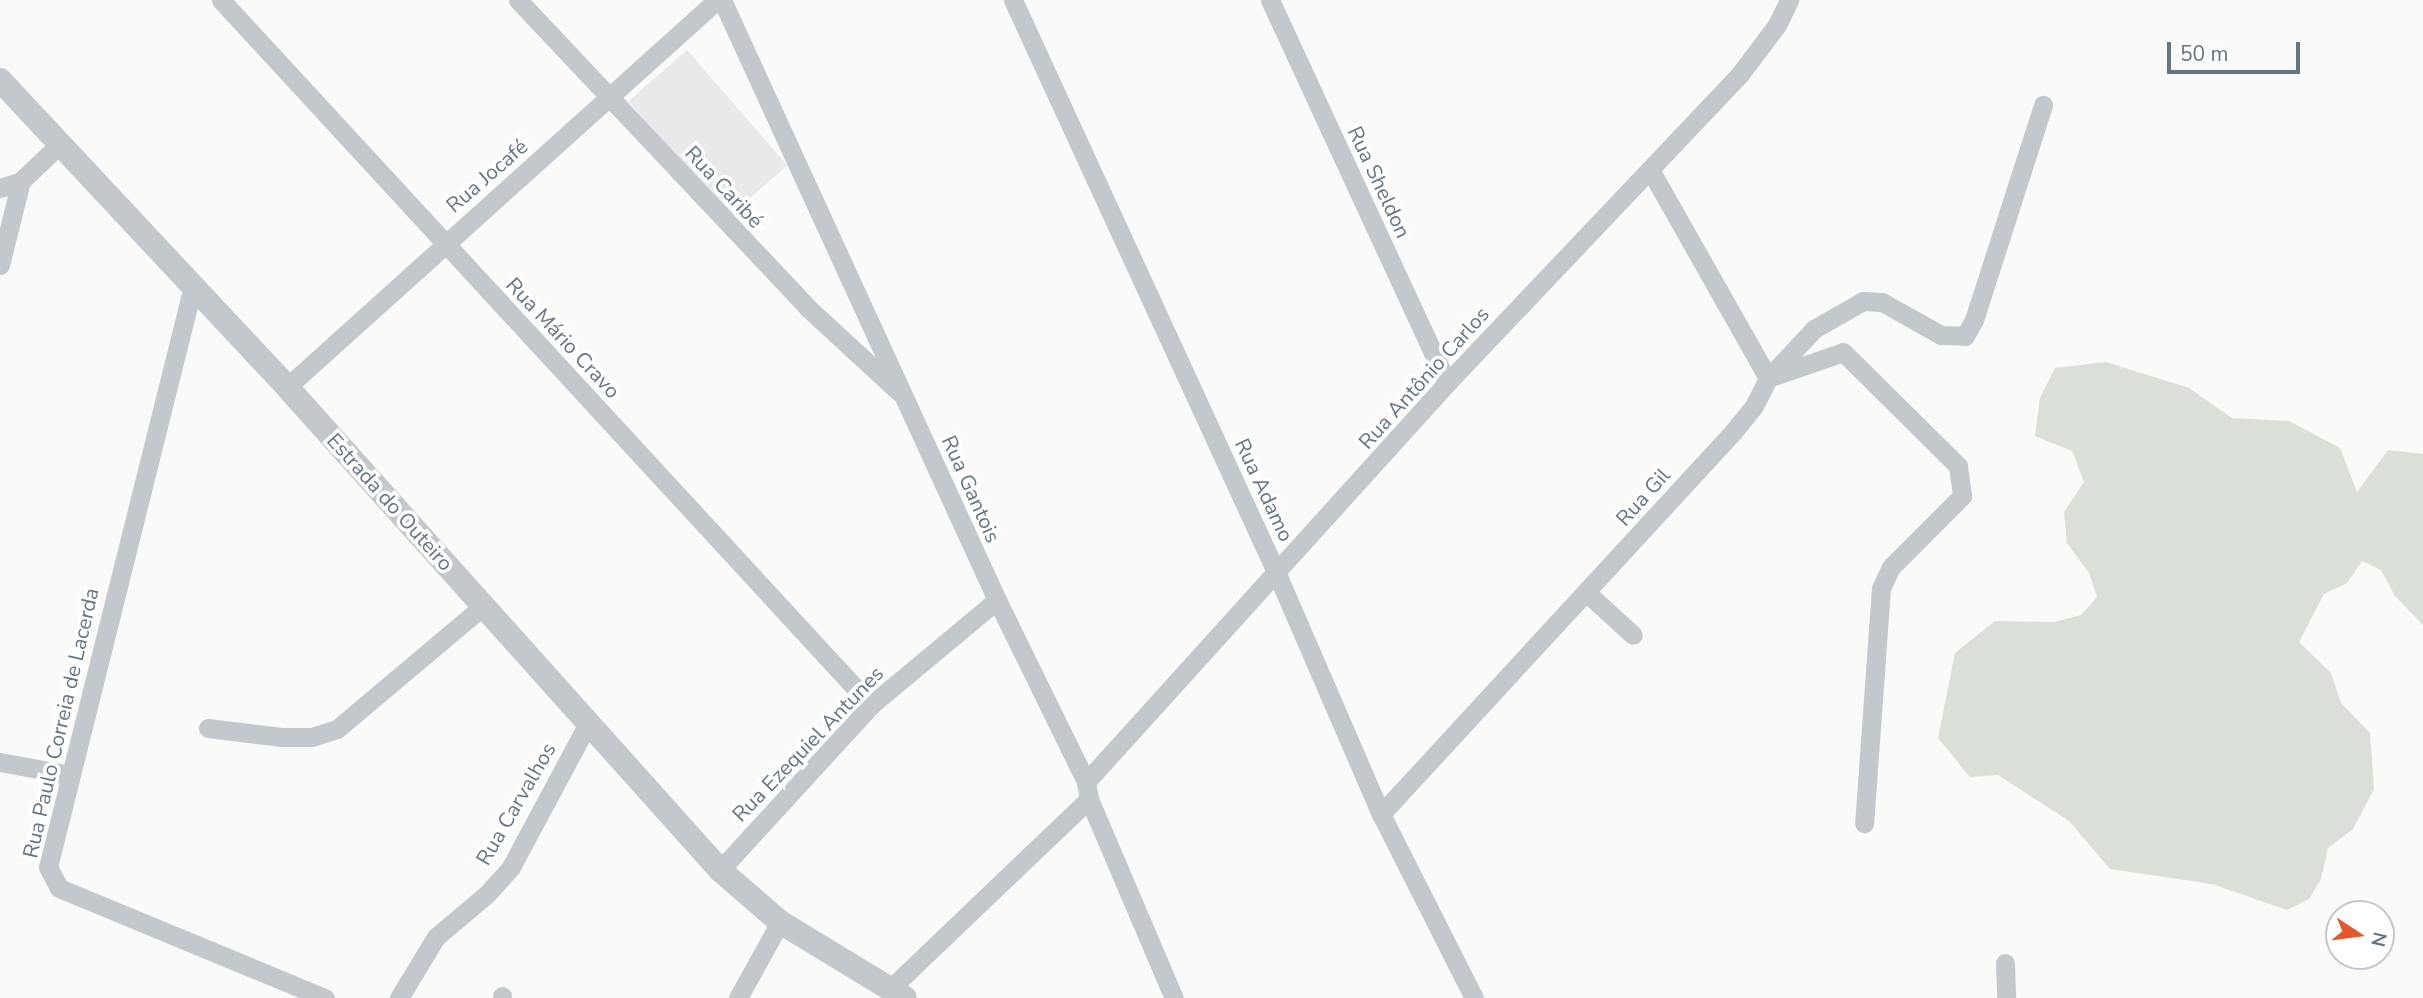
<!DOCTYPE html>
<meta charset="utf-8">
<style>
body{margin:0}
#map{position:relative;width:2423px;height:998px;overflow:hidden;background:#fafaf8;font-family:"Nunito Sans",sans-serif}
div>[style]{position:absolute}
.built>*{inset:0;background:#e8e9e9;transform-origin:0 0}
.green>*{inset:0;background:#dadfd7}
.minor>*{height:19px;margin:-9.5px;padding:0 9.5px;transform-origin:9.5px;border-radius:9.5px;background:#c3c8cc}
.tertiary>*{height:24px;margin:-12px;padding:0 12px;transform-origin:12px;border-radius:12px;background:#c3c8cc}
span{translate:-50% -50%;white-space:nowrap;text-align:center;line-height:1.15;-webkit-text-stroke:7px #fff;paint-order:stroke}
.street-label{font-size:21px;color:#657683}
.north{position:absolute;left:2325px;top:900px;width:70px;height:70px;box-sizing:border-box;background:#fff;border:2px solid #c1c8cd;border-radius:50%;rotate:103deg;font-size:19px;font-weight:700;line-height:28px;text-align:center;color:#657683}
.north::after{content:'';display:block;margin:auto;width:24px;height:32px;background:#e4572e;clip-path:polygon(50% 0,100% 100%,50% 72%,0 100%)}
.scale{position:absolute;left:2167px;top:42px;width:133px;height:32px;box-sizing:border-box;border:4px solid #657683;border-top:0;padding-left:9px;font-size:21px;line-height:24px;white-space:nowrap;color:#657683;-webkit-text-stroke:5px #fff;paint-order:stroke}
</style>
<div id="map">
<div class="built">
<div style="left:687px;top:50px;width:153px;height:78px;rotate:49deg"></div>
</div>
<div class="green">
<div style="clip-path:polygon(2106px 362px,2189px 388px,2232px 418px,2289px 421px,2340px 448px,2357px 492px,2388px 450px,2423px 454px,2423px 625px,2395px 596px,2381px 570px,2362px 561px,2347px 583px,2324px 594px,2299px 642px,2331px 673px,2341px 703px,2370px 733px,2374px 789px,2353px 829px,2328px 848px,2321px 879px,2309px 899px,2287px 910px,2212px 884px,2110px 869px,2069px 821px,1998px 775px,1970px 777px,1938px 738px,1955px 653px,1995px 621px,2054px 622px,2081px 615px,2097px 597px,2089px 573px,2067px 543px,2064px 512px,2084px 482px,2072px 451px,2035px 436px,2040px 398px,2055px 368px)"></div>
</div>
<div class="minor">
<div style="left:221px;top:0;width:959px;rotate:47.32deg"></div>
<div style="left:518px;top:0;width:423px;rotate:46.7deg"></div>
<div style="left:808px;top:308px;width:124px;rotate:42.7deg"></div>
<div style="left:722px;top:0;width:660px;rotate:65.38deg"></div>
<div style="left:997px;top:600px;width:203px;rotate:63.9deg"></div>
<div style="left:1086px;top:782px;width:17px;rotate:80deg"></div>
<div style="left:1089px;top:799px;width:216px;rotate:66.9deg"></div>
<div style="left:1013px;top:0;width:632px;rotate:65.3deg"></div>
<div style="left:1277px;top:574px;width:262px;rotate:66.6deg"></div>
<div style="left:1381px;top:814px;width:206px;rotate:63.2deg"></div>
<div style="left:1270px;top:0;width:422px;rotate:65.2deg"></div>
<div style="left:0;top:188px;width:22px;rotate:-18deg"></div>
<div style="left:21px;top:181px;width:52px;rotate:-43.5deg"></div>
<div style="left:0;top:265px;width:87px;rotate:-76deg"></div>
<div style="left:193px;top:286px;width:599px;rotate:104.01deg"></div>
<div style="left:48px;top:867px;width:24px;rotate:62deg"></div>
<div style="left:59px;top:888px;width:288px;rotate:22.5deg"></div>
<div style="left:1771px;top:375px;width:63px;rotate:-46.9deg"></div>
<div style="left:1814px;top:329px;width:56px;rotate:-29.7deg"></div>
<div style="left:1863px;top:301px;width:19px;rotate:3deg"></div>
<div style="left:1882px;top:302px;width:68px;rotate:29.2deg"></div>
<div style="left:1941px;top:335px;width:24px;rotate:2deg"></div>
<div style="left:1965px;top:336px;width:18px;rotate:-61deg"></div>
<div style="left:1974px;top:320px;width:226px;rotate:-72.2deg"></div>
<div style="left:1768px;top:378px;width:79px;rotate:-19.1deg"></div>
<div style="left:1843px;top:352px;width:162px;rotate:44.7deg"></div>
<div style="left:1958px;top:466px;width:30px;rotate:82deg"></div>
<div style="left:1962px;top:496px;width:100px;rotate:135deg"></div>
<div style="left:1891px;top:567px;width:23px;rotate:115deg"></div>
<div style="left:1881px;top:588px;width:236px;rotate:94.1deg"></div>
<div style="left:287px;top:387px;width:579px;rotate:-41.99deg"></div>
<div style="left:1587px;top:593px;width:62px;rotate:42.4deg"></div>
<div style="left:208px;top:728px;width:74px;rotate:7deg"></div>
<div style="left:281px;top:737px;width:31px"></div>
<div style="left:312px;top:737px;width:26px;rotate:-18deg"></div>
<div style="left:337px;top:729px;width:191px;rotate:-40.1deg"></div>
<div style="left:0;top:762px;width:71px;rotate:10.5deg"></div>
<div style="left:1086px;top:782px;width:538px;rotate:-47.86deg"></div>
<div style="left:1447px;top:383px;width:426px;rotate:-46.5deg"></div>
<div style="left:1740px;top:74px;width:61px;rotate:-52.9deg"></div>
<div style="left:1777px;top:25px;width:28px;rotate:-64deg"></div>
<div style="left:1381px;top:814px;width:519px;rotate:-47.34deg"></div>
<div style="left:1733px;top:432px;width:33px;rotate:-51deg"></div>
<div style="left:1754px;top:406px;width:31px;rotate:-63deg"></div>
<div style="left:1768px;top:378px;width:238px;rotate:-119.5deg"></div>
<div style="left:720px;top:870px;width:224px;rotate:-47.5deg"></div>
<div style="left:871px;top:705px;width:164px;rotate:-39.8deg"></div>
<div style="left:2005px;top:963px;width:35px;rotate:88deg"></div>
<div style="left:890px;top:989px;width:275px;rotate:-43.7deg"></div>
<div style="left:399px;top:998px;width:71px;rotate:-58.8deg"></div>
<div style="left:436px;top:937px;width:67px;rotate:-40.1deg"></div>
<div style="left:487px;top:894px;width:36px;rotate:-48deg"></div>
<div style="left:511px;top:867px;width:161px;rotate:-61.8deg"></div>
<div style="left:502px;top:998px;width:2px;rotate:-90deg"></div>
<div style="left:738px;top:998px;width:87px;rotate:-61.1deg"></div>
</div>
<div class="tertiary">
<div style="left:0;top:80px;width:420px;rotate:46.9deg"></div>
<div style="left:287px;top:387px;width:649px;rotate:48.12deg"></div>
<div style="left:720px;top:870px;width:79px;rotate:40.9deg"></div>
<div style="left:780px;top:922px;width:146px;rotate:31.3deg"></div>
</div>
<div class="street-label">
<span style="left:487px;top:176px;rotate:-41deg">Rua Jocafé</span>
<span style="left:1379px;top:182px;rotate:65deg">Rua Sheldon</span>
<span style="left:724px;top:187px;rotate:47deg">Rua Caribé</span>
<span style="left:563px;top:338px;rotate:47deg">Rua Mário Cravo</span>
<span style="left:1424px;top:378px;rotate:-48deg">Rua Antônio Carlos</span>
<span style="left:971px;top:489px;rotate:66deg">Rua Gantois</span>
<span style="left:1264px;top:490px;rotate:65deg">Rua Adamo</span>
<span style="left:1643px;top:497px;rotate:-48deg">Rua Gil</span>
<span style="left:390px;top:502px;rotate:48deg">Estrada do Outeiro</span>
<span style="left:61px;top:723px;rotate:-77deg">Rua Paulo Correia de Lacerda</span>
<span style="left:808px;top:744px;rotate:-46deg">Rua Ezequiel Antunes</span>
<span style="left:516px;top:804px;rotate:-60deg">Rua Carvalhos</span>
</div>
<div class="north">N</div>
<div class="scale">50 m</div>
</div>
